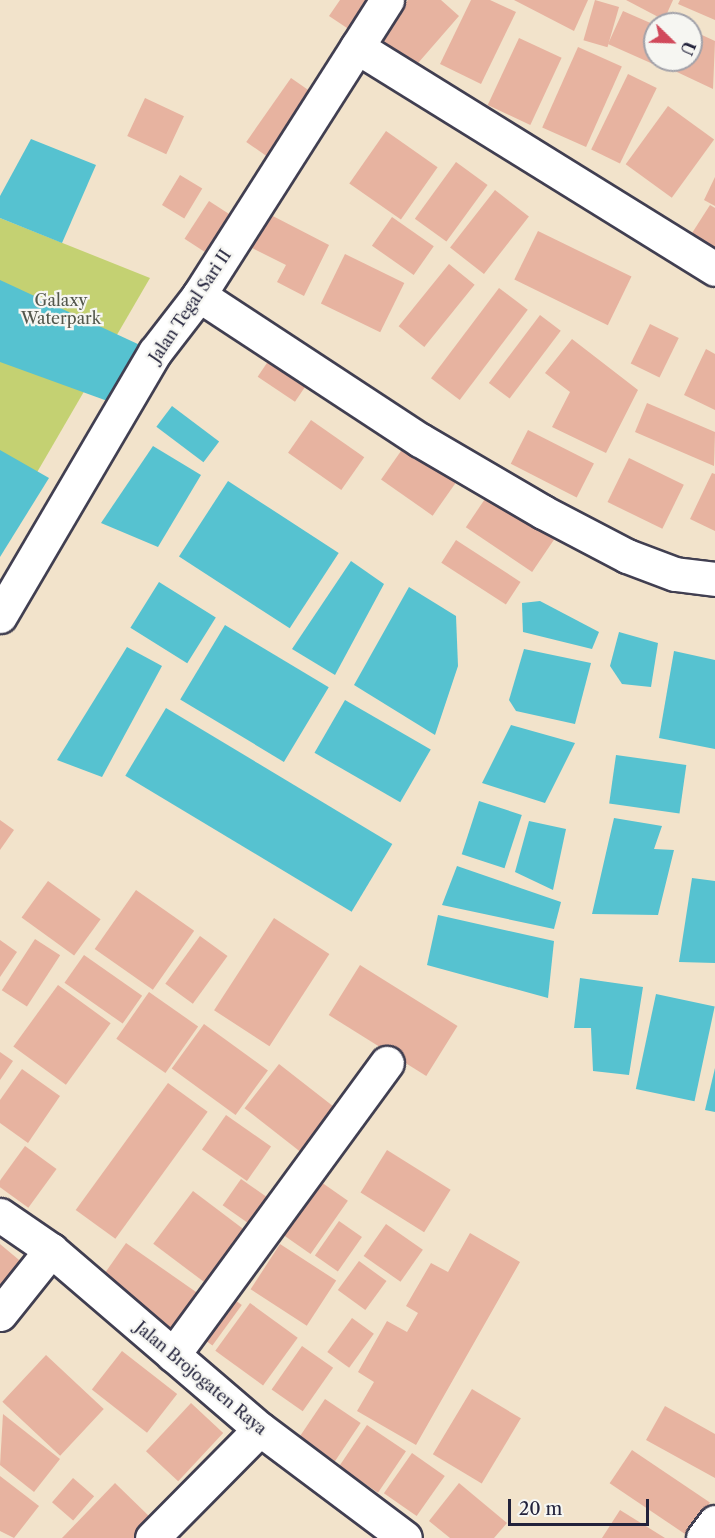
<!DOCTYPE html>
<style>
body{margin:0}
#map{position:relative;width:715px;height:1538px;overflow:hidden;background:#f2e3cb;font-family:"Libre Caslon Text",serif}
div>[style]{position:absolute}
.green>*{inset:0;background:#c4d172}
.water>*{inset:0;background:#56c2d0;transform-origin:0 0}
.building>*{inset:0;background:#e7b3a0;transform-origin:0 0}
.roads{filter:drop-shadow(2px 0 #413f51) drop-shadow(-2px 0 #413f51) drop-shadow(0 2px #413f51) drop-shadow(0 -2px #413f51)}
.minor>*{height:33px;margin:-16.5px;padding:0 16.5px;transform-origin:16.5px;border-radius:16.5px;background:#fff}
span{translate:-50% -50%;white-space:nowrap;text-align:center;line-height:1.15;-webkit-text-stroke:4.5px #f6f6f2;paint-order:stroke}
.park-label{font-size:16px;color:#53574c}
.street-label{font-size:16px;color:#22223b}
.north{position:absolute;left:643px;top:12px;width:60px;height:60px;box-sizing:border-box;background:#f6f6f2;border:2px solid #a1a1a9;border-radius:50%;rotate:113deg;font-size:16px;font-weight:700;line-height:24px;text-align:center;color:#22223b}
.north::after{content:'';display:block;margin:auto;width:21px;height:27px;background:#d1495b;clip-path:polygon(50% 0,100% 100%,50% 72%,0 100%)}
.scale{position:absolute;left:508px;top:1499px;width:141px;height:27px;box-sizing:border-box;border:3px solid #22223b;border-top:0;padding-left:8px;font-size:18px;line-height:21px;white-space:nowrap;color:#22223b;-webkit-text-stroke:4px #f6f6f2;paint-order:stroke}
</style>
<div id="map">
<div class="green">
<div style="clip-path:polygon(0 218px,150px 278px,0 536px)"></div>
</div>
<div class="water">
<div style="clip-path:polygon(31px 139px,96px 165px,62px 243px,0 218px,0 196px)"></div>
<div style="clip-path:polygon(0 280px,155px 352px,113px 403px,0 362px)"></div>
<div style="left:172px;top:406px;width:59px;height:26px;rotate:37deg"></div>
<div style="clip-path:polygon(153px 446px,201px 475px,158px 547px,101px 523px)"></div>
<div style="clip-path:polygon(0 450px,49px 478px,0 557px)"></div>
<div style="left:228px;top:481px;width:132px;height:90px;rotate:33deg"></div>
<div style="clip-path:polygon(351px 561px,384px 584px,335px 675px,292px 649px)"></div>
<div style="left:159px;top:582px;width:67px;height:54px;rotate:32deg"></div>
<div style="clip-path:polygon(409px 587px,456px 616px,458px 666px,435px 735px,354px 685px)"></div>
<div style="clip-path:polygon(540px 601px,599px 632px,592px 649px,523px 632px,522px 603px)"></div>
<div style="left:225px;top:625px;width:121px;height:87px;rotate:31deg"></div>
<div style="clip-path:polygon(619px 632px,658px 643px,651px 687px,622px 684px,610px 666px)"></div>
<div style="clip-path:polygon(127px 647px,162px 666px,102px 777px,57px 760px)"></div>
<div style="clip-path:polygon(524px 649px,591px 663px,575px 724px,516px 711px,509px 700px)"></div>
<div style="clip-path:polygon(674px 651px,715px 660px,715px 749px,659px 738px)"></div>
<div style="left:345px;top:700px;width:99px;height:61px;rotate:30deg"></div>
<div style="left:166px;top:708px;width:264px;height:79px;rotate:31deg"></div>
<div style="clip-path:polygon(511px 725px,575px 743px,545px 803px,482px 783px)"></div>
<div style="left:616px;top:755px;width:71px;height:49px;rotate:8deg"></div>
<div style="left:479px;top:801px;width:45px;height:56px;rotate:18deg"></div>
<div style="clip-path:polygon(614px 818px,662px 826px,654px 849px,674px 850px,658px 915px,592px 914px)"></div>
<div style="clip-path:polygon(529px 821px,566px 829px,553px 890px,515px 872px)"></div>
<div style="clip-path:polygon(457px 866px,561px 902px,554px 929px,442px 905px)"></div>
<div style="clip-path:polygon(692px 878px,715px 881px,715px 963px,679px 962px)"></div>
<div style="clip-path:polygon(438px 915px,554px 941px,548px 998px,427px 965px)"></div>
<div style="clip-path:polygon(580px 978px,643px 987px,629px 1075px,593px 1071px,591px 1028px,574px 1028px)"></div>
<div style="left:656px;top:994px;width:60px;height:97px;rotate:12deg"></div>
<div style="clip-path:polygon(715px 1068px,715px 1112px,705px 1110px)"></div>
</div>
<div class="building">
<div style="clip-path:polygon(340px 0,374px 0,353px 32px,329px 16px)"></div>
<div style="clip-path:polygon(408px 0,441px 0,459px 16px,412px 70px,375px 37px)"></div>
<div style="clip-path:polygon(471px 0,490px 0,516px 12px,481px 84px,440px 64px)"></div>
<div style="clip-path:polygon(514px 0,588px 0,574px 31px)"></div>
<div style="left:595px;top:0;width:25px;height:42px;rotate:16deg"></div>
<div style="clip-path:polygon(626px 0,673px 0,664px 20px)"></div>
<div style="clip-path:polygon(680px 0,715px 0,715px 20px,678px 4px)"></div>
<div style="clip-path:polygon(623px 11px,655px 25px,653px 64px,608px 44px)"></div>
<div style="clip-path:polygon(691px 30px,715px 41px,713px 89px,660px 64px,691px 60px)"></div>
<div style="left:519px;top:38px;width:47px;height:74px;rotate:25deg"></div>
<div style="left:578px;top:47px;width:48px;height:88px;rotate:24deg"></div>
<div style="left:628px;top:74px;width:32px;height:84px;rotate:26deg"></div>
<div style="left:291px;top:78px;width:32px;height:78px;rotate:35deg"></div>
<div style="left:145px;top:98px;width:43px;height:42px;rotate:25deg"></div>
<div style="left:668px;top:106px;width:57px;height:72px;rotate:36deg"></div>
<div style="left:386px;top:131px;width:63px;height:64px;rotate:35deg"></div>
<div style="left:456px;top:162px;width:39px;height:70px;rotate:36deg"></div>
<div style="left:180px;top:175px;width:26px;height:35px;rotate:31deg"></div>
<div style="clip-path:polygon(715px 177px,715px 206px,704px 200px)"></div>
<div style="left:495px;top:190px;width:43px;height:73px;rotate:38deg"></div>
<div style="left:209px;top:201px;width:35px;height:45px;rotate:33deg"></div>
<div style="clip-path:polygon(710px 205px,715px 208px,715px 263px,685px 244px)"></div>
<div style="clip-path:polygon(267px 213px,329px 245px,304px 296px,277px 282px,286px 265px,250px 247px)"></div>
<div style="left:392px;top:217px;width:51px;height:35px;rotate:35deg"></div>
<div style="left:538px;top:231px;width:104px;height:54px;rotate:26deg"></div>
<div style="left:345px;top:254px;width:66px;height:55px;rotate:26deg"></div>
<div style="left:449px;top:264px;width:33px;height:80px;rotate:39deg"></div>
<div style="left:499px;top:288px;width:36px;height:113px;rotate:37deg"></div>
<div style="left:540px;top:315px;width:26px;height:85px;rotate:37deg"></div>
<div style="left:650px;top:324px;width:32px;height:44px;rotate:26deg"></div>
<div style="clip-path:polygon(572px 339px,638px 390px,606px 453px,552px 427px,570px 392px,545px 373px)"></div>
<div style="clip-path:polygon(706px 349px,715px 354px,715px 410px,684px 395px)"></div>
<div style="left:275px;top:351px;width:45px;height:31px;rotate:34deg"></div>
<div style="clip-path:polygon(647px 403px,715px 432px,714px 466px,635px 432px)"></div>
<div style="left:311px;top:420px;width:65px;height:40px;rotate:35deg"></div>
<div style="left:528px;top:430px;width:74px;height:38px;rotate:27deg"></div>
<div style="left:408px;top:441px;width:63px;height:47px;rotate:35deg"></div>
<div style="left:629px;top:458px;width:61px;height:49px;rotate:26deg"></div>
<div style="clip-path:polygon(712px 473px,715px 474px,715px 531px,690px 519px)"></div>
<div style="left:491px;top:490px;width:80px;height:45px;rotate:34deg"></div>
<div style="left:456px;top:540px;width:77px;height:27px;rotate:33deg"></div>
<div style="clip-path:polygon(0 820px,14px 830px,0 850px)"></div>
<div style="left:48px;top:881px;width:65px;height:45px;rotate:36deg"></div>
<div style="left:136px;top:890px;width:71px;height:72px;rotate:35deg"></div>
<div style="left:274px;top:918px;width:66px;height:110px;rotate:33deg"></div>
<div style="left:200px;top:936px;width:34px;height:59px;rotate:36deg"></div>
<div style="left:35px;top:939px;width:30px;height:61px;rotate:33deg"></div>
<div style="clip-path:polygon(0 940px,17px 952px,0 977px)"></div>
<div style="left:84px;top:955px;width:71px;height:34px;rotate:35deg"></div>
<div style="left:360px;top:965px;width:115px;height:59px;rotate:32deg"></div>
<div style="left:58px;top:985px;width:65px;height:76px;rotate:36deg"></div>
<div style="left:149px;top:992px;width:60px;height:57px;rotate:35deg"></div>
<div style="left:204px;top:1024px;width:79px;height:55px;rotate:36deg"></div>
<div style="clip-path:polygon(0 1052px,13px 1061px,0 1080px)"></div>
<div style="left:279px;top:1064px;width:85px;height:56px;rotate:38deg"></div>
<div style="clip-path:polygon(22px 1069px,60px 1096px,28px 1143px,0 1123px,0 1100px)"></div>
<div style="left:168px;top:1083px;width:49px;height:157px;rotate:36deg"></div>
<div style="left:226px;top:1115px;width:55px;height:42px;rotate:35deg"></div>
<div style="left:25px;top:1146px;width:39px;height:48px;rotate:36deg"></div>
<div style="left:387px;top:1150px;width:75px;height:50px;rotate:32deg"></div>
<div style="left:311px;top:1175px;width:45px;height:65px;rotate:35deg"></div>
<div style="left:241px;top:1179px;width:37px;height:32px;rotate:35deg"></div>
<div style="left:193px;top:1191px;width:75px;height:66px;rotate:37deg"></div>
<div style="left:339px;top:1221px;width:28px;height:42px;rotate:35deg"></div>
<div style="left:386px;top:1224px;width:45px;height:39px;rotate:35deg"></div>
<div style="clip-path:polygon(470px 1233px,520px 1262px,416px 1445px,357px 1411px,374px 1382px,358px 1372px,387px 1321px,407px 1332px,418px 1313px,406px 1306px,431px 1263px,448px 1272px)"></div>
<div style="left:126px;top:1243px;width:89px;height:45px;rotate:35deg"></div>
<div style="clip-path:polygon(0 1244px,25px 1265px,0 1295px)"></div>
<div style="left:280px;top:1244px;width:67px;height:54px;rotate:33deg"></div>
<div style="left:359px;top:1261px;width:34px;height:36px;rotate:36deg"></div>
<div style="left:224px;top:1292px;width:22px;height:50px;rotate:36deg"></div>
<div style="left:250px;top:1303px;width:59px;height:59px;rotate:36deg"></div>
<div style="left:352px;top:1318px;width:27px;height:42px;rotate:36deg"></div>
<div style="left:302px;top:1346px;width:38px;height:53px;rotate:35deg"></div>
<div style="left:122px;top:1351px;width:70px;height:49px;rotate:38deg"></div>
<div style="left:46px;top:1355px;width:79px;height:64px;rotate:43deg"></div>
<div style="left:472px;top:1389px;width:57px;height:76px;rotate:31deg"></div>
<div style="left:325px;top:1399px;width:43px;height:46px;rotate:34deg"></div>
<div style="left:191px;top:1403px;width:44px;height:66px;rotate:43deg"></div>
<div style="clip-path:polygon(665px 1406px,715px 1434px,715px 1478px,646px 1440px)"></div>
<div style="clip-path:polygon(3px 1414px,60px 1459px,34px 1492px,0 1465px)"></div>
<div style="left:367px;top:1425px;width:47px;height:50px;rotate:34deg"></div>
<div style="left:632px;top:1450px;width:94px;height:40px;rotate:34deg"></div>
<div style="left:412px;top:1453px;width:40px;height:49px;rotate:35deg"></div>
<div style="clip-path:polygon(0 1476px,39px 1506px,14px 1538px,0 1531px)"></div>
<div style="left:73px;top:1478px;width:28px;height:32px;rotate:41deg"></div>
<div style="clip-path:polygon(115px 1483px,153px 1520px,136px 1538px,62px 1538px)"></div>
<div style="clip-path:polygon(459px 1483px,507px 1523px,494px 1538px,450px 1538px,429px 1521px)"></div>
<div style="clip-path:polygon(620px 1510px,665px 1538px,602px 1538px)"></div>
</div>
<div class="roads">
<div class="minor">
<div style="left:357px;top:47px;width:421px;rotate:31.8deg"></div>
<div style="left:199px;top:295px;width:264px;rotate:33.3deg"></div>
<div style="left:420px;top:440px;width:143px;rotate:30.3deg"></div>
<div style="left:543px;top:512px;width:95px;rotate:27.6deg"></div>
<div style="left:627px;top:556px;width:51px;rotate:20.6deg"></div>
<div style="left:675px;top:574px;width:40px;rotate:7.1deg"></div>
<div style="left:0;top:616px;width:306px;rotate:-59.6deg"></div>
<div style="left:155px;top:352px;width:72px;rotate:-52.3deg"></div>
<div style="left:199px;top:295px;width:350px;rotate:-57.5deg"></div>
<div style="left:0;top:1215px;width:62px;rotate:34.5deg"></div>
<div style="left:51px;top:1250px;width:275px;rotate:40.6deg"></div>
<div style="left:260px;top:1429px;width:181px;rotate:36.9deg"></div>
<div style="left:0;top:1314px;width:82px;rotate:-51.4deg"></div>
<div style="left:173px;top:1355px;width:362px;rotate:-53.8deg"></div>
<div style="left:152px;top:1538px;width:153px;rotate:-45.3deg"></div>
<div style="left:703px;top:1538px;width:20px;rotate:-53deg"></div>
</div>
</div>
<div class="park-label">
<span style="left:61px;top:309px">Galaxy<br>Waterpark</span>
</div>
<div class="street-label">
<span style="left:190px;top:306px;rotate:-56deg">Jalan Tegal Sari II</span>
<span style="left:201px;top:1378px;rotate:40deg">Jalan Brojogaten Raya</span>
</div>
<div class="north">U</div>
<div class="scale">20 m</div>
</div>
